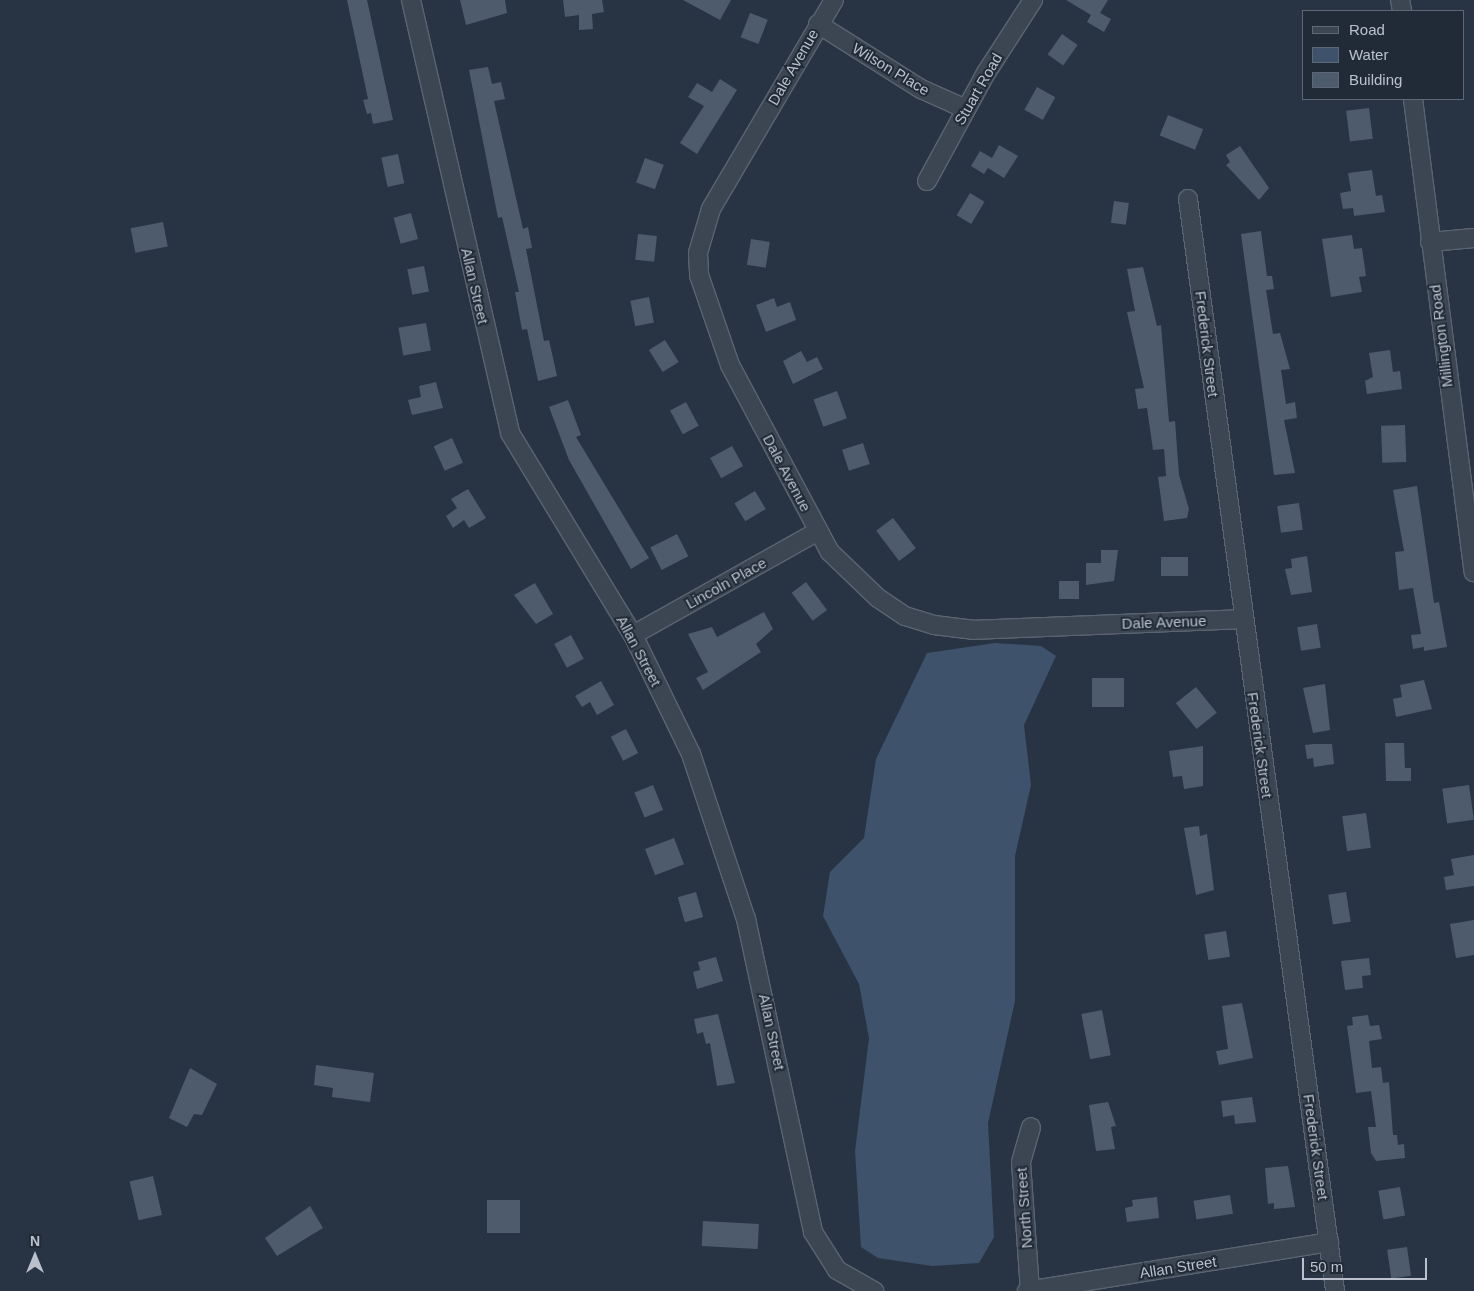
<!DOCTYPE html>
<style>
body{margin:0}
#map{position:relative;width:1474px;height:1291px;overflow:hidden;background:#283443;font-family:Helvetica,sans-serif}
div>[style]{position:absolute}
.water>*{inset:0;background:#3e526c}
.building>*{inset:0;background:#4e5b6c;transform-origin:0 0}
.roads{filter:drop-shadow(1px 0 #5b6470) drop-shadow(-1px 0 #5b6470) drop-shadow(0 1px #5b6470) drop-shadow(0 -1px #5b6470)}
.minor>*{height:18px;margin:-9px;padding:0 9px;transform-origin:9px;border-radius:9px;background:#3c4653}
span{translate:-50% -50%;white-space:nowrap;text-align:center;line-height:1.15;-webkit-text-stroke:4px #212b38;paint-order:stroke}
.street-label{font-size:15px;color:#bac1cc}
.legend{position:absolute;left:1302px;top:10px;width:162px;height:90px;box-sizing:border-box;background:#212b38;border:1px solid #5e6773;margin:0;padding:6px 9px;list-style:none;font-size:15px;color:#bac1cc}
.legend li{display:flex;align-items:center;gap:10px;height:25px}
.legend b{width:25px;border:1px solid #5e6773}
.north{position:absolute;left:10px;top:1231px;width:50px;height:50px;-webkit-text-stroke:4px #212b38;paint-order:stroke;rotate:0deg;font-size:14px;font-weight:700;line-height:20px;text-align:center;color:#bac1cc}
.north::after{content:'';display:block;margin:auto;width:18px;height:22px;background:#bac1cc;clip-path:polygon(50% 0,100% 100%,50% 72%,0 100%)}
.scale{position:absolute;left:1302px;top:1258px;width:125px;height:22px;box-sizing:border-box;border:2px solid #bac1cc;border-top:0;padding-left:6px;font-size:15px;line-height:18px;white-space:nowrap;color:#bac1cc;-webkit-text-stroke:4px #212b38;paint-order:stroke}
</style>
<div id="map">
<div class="water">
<div style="clip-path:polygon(995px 643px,1041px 646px,1056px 656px,1024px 725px,1031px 785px,1015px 856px,1015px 1001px,988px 1123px,994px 1237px,979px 1263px,932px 1266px,878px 1258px,861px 1247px,855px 1151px,869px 1038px,859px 984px,823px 916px,830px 872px,864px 838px,876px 759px,927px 653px)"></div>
</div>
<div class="building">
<div style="clip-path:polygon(347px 0,367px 0,393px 120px,373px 124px,371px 113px,367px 114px,363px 100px,368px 99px)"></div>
<div style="clip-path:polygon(460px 0,505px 0,507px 13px,466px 25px)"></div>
<div style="clip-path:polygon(563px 0,602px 0,604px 12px,592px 14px,593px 29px,579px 30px,579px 15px,565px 17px)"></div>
<div style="clip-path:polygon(683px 0,731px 0,720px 20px)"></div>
<div style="clip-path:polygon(1066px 0,1108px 0,1100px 13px,1111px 19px,1104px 32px,1087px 22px,1091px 15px)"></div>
<div style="left:750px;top:13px;width:19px;height:26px;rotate:21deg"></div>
<div style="left:1062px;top:34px;width:19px;height:25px;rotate:35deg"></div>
<div style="clip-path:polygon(488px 67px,492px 84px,501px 82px,505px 99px,494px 101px,523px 229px,528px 227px,532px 248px,526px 249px,544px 341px,549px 340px,557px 376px,538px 381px,527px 329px,522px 330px,515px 292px,519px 292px,502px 217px,498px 218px,469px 70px)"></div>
<div style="clip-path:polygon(720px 79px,737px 90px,697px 154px,680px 143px,704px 106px,688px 97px,697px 83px,712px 92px)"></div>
<div style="left:1037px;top:87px;width:21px;height:26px;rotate:29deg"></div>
<div style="left:1369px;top:108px;width:31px;height:23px;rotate:83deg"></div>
<div style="left:1168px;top:115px;width:38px;height:22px;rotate:22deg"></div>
<div style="clip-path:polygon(999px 145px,1018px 156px,1004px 178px,988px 168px,984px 174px,971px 166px,980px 151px,992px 158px)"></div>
<div style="clip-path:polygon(1240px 146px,1269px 188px,1259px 200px,1226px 165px,1230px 162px,1226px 155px)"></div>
<div style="left:398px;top:154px;width:30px;height:17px;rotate:78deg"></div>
<div style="left:645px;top:158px;width:20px;height:26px;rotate:20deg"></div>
<div style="clip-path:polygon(1372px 170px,1376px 196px,1382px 195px,1385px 212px,1354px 216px,1353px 208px,1343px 209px,1340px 193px,1351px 191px,1348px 173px)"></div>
<div style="left:970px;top:193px;width:17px;height:26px;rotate:31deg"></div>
<div style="left:1114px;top:201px;width:15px;height:22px;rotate:8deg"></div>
<div style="left:411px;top:213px;width:27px;height:18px;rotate:75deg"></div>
<div style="left:163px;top:222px;width:25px;height:33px;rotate:79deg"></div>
<div style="clip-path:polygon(1261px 231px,1267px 276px,1272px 276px,1274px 289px,1266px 290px,1273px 334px,1280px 333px,1290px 369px,1281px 370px,1286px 404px,1295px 402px,1297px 418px,1284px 420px,1295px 473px,1274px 475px,1241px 234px)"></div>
<div style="left:638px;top:234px;width:19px;height:26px;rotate:6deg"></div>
<div style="clip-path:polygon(1352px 235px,1354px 249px,1362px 248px,1366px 276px,1359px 277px,1362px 292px,1331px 297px,1322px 239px)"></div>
<div style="left:751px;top:239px;width:19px;height:26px;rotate:9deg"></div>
<div style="left:424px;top:266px;width:26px;height:17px;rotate:79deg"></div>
<div style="clip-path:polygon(1143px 267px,1157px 326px,1161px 325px,1169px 422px,1175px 421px,1179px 475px,1189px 509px,1187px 518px,1164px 521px,1158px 477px,1166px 476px,1164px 449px,1153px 450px,1147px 408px,1138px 409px,1135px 389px,1144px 388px,1127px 312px,1135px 311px,1127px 269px)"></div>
<div style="left:649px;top:297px;width:26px;height:19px;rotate:79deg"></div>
<div style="clip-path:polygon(774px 298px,777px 307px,790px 302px,796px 320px,766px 332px,756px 305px)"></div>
<div style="left:426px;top:323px;width:28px;height:28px;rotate:80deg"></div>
<div style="left:665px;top:340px;width:26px;height:19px;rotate:58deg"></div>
<div style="clip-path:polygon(1390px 350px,1393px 372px,1400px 371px,1402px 389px,1367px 394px,1365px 381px,1373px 377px,1369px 353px)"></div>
<div style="clip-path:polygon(801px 351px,807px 362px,817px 357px,823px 369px,793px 384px,783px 361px)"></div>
<div style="clip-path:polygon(436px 382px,443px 408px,412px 415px,408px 400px,421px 397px,419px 386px)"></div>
<div style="left:837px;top:391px;width:29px;height:25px;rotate:70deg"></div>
<div style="clip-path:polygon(568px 400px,581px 435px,576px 437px,649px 558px,631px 569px,569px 460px,549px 407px)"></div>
<div style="left:686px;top:402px;width:27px;height:18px;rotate:62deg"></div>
<div style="left:1405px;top:425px;width:37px;height:24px;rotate:88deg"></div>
<div style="left:452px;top:438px;width:27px;height:20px;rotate:66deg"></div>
<div style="left:863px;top:443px;width:22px;height:22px;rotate:72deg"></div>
<div style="left:732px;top:446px;width:23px;height:25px;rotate:61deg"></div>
<div style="clip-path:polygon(1417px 486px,1434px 603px,1439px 602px,1447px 647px,1424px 651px,1424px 647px,1413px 649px,1411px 635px,1421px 634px,1413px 588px,1399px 590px,1395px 552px,1404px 551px,1393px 490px)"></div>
<div style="clip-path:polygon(468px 489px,486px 518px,469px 528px,464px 520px,453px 528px,446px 516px,457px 508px,451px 499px)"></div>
<div style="left:755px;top:491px;width:21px;height:24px;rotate:59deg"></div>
<div style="left:1299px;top:503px;width:27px;height:22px;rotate:82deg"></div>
<div style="left:893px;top:518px;width:38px;height:21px;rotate:53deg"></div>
<div style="left:677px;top:534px;width:25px;height:30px;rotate:63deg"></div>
<div style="clip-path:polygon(1101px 550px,1118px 550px,1114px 581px,1086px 585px,1086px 563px,1101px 563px)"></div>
<div style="clip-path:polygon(1307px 556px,1312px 592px,1291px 595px,1285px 569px,1292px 568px,1291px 559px)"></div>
<div style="left:1161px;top:557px;width:27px;height:19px"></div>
<div style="left:1059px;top:581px;width:20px;height:18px"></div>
<div style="left:806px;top:582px;width:35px;height:18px;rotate:53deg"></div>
<div style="clip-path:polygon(535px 583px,553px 614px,536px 624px,514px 595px)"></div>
<div style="clip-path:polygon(764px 612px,773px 629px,756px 644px,761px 652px,703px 690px,696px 678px,708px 672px,688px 634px,712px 627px,717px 637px)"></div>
<div style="left:1317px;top:624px;width:24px;height:20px;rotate:81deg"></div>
<div style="left:571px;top:635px;width:27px;height:19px;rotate:62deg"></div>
<div style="left:1092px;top:678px;width:32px;height:29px"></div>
<div style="clip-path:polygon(1424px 680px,1432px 709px,1396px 717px,1393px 699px,1402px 697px,1400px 685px)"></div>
<div style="clip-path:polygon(601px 681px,614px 705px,597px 715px,590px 702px,582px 707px,575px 696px)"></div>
<div style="clip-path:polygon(1325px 684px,1330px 730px,1313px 733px,1303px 688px)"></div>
<div style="left:1196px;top:687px;width:33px;height:26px;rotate:51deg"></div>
<div style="left:626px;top:729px;width:27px;height:17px;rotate:63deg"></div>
<div style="clip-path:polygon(1385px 743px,1404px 743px,1405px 768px,1411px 768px,1411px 781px,1386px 781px)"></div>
<div style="clip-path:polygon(1313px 744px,1332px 744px,1334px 764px,1314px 767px,1313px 758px,1307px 759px,1305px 745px)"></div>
<div style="clip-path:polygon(1203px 746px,1203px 786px,1184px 789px,1182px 776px,1173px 777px,1169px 751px)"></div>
<div style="left:653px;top:785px;width:27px;height:20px;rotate:68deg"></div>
<div style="left:1469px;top:785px;width:35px;height:27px;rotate:82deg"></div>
<div style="left:1366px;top:813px;width:35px;height:24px;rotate:82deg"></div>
<div style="clip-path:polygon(1199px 826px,1200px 836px,1207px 834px,1214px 890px,1196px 895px,1184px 828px)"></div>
<div style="left:674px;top:838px;width:28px;height:31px;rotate:69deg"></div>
<div style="clip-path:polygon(1474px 855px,1474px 886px,1446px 890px,1444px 877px,1454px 875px,1451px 859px)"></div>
<div style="left:696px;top:892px;width:26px;height:19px;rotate:74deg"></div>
<div style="left:1346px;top:892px;width:30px;height:18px;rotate:81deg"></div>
<div style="clip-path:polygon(1474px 920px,1474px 955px,1456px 958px,1450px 924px)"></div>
<div style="left:1226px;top:931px;width:26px;height:22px;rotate:81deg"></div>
<div style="clip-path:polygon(716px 957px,723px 981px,697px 989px,693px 972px,700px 970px,698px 962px)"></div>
<div style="clip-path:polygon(1369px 958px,1371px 975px,1362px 976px,1363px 988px,1345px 990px,1341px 961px)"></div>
<div style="clip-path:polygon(1242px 1003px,1253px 1058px,1219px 1065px,1216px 1051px,1228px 1049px,1222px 1006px)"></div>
<div style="left:1102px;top:1010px;width:46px;height:21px;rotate:79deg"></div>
<div style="clip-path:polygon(718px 1014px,735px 1083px,717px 1086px,710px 1043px,706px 1044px,703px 1032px,697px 1034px,694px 1019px)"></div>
<div style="clip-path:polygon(1368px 1015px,1370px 1026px,1379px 1025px,1382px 1039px,1369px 1041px,1372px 1068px,1381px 1067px,1383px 1083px,1389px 1082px,1393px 1135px,1397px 1135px,1398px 1145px,1404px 1144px,1405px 1158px,1376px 1161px,1371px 1153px,1368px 1127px,1376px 1127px,1371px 1091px,1356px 1093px,1347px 1026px,1353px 1025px,1352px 1017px)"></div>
<div style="clip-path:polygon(316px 1065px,374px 1073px,370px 1102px,332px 1097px,333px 1088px,314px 1085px)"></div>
<div style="clip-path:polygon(190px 1068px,217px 1084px,202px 1115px,194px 1114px,187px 1127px,169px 1118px)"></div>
<div style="clip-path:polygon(1252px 1097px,1256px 1122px,1235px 1124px,1234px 1115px,1223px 1117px,1221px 1101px)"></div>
<div style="clip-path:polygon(1108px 1102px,1116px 1126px,1111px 1127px,1115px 1149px,1096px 1151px,1089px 1105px)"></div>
<div style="clip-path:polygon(1288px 1166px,1295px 1207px,1274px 1209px,1274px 1203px,1268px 1204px,1265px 1168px)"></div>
<div style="left:153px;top:1176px;width:40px;height:24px;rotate:77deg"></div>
<div style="left:1400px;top:1187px;width:29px;height:22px;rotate:80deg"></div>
<div style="left:1230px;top:1195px;width:19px;height:37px;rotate:81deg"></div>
<div style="clip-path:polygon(1157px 1197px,1159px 1218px,1127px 1222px,1125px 1208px,1133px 1206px,1132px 1200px)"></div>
<div style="left:487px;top:1200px;width:33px;height:33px"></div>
<div style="clip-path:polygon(310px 1206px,323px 1228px,277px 1256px,265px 1238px)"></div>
<div style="left:703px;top:1221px;width:56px;height:25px;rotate:3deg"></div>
<div style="left:1407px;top:1247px;width:29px;height:20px;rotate:82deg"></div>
</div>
<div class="roads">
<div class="minor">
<div style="left:411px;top:0;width:444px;rotate:77.1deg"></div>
<div style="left:510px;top:433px;width:237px;rotate:58.7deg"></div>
<div style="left:633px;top:635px;width:132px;rotate:64deg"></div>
<div style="left:691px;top:754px;width:174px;rotate:71.6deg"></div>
<div style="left:746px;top:919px;width:320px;rotate:77.9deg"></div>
<div style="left:813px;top:1232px;width:45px;rotate:57.7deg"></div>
<div style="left:837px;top:1270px;width:43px;rotate:29.6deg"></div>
<div style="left:834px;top:0;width:243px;rotate:120.5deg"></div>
<div style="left:711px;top:209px;width:46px;rotate:106.5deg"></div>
<div style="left:698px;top:253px;width:22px;rotate:87deg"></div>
<div style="left:699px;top:275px;width:95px;rotate:71deg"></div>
<div style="left:730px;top:365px;width:212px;rotate:61.9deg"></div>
<div style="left:830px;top:552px;width:66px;rotate:43.8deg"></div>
<div style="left:878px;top:598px;width:32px;rotate:34deg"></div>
<div style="left:905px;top:616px;width:30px;rotate:17deg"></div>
<div style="left:934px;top:625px;width:39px;rotate:7deg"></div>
<div style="left:973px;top:630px;width:270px;rotate:-2.3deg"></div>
<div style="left:1400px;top:0;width:10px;rotate:79deg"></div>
<div style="left:818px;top:24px;width:122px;rotate:32.3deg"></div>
<div style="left:921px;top:89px;width:49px;rotate:24deg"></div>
<div style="left:1413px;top:99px;width:477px;rotate:82.7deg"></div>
<div style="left:927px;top:181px;width:123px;rotate:-61.4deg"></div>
<div style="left:986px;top:73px;width:87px;rotate:-57.2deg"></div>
<div style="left:1188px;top:199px;width:1102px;rotate:82.33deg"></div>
<div style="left:1430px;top:242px;width:44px;rotate:-5.2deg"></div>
<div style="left:633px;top:635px;width:212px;rotate:-29.3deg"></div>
<div style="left:1027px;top:1291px;width:306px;rotate:-9.2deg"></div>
<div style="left:1030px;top:1291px;width:129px;rotate:-94deg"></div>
<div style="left:1021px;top:1162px;width:36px;rotate:-74deg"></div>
</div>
</div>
<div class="street-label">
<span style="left:793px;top:67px;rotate:-60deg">Dale Avenue</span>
<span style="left:891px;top:69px;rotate:31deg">Wilson Place</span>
<span style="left:978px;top:89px;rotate:-60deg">Stuart Road</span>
<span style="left:475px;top:286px;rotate:77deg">Allan Street</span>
<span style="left:1441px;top:336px;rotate:-97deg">Millington Road</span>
<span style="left:1207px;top:344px;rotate:83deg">Frederick Street</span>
<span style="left:787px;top:473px;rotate:62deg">Dale Avenue</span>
<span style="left:726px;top:583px;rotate:-29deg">Lincoln Place</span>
<span style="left:1164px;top:622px;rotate:-2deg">Dale Avenue</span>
<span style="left:639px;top:651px;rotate:62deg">Allan Street</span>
<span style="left:1260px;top:745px;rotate:82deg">Frederick Street</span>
<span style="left:772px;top:1032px;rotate:78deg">Allan Street</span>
<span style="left:1316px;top:1147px;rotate:82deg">Frederick Street</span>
<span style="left:1024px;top:1208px;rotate:-94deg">North Street</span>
<span style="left:1178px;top:1267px;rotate:-9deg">Allan Street</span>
</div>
<ul class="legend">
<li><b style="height:6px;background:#3c4653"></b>Road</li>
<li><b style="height:14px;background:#3e526c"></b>Water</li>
<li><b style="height:14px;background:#4e5b6c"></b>Building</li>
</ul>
<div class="north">N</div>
<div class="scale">50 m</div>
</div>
